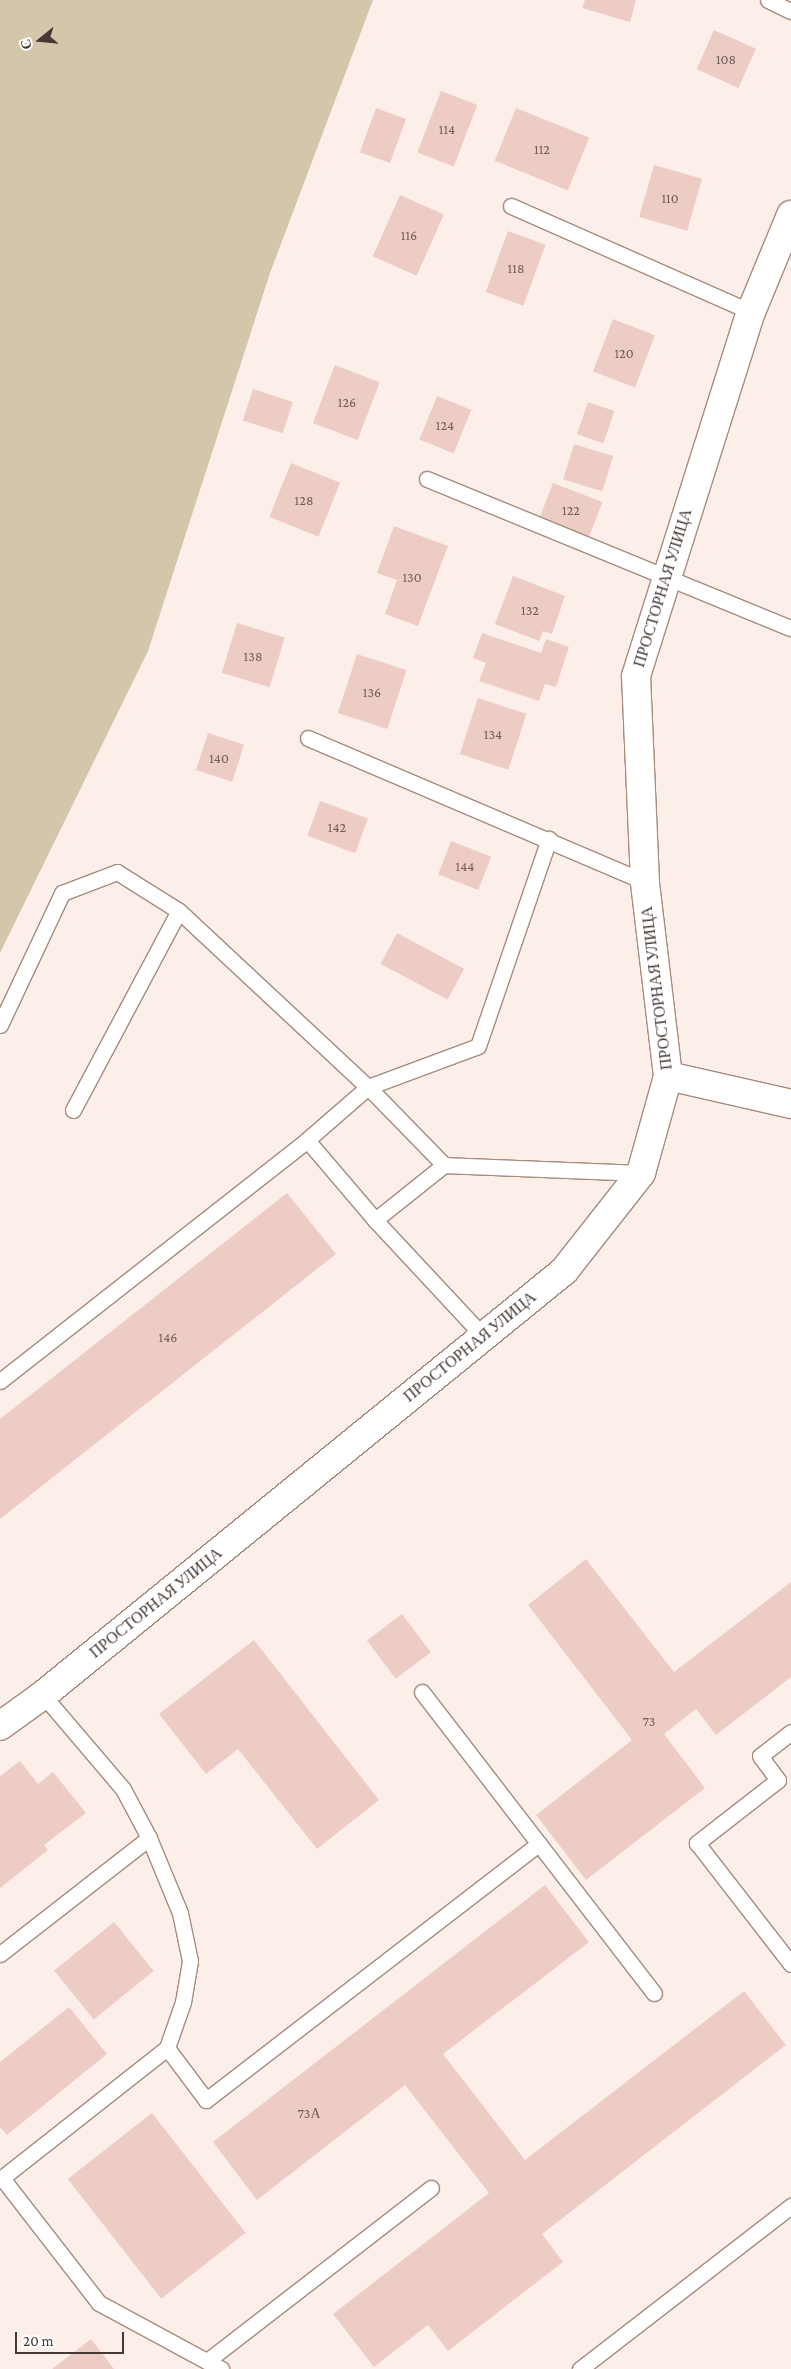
<!DOCTYPE html>
<meta charset="utf-8">
<style>
body{margin:0}
#map{position:relative;width:791px;height:2369px;overflow:hidden;background:#fcefe9;font-family:"Crimson Pro",serif}
div>[style]{position:absolute}
.green>*{inset:0;background:#d3c6aa}
.building>*{inset:0;background:#eeccc6;transform-origin:0 0}
.roads{filter:drop-shadow(1px 0 #a78b7d) drop-shadow(-1px 0 #a78b7d) drop-shadow(0 1px #a78b7d) drop-shadow(0 -1px #a78b7d)}
.service>*{height:15px;margin:-7.5px;padding:0 7.5px;transform-origin:7.5px;border-radius:7.5px;background:#fff}
.minor>*{height:28px;margin:-14px;padding:0 14px;transform-origin:14px;border-radius:14px;background:#fff}
.tertiary>*{height:28px;margin:-14px;padding:0 14px;transform-origin:14px;border-radius:14px;background:#fff}
span{translate:-50% -50%;white-space:nowrap;text-align:center;line-height:1.15;-webkit-text-stroke:4px #fff;paint-order:stroke}
.number-label{font-size:14px;color:#6f5e58}
.number-label span{-webkit-text-stroke-width:0}
.street-label{font-size:16px;color:#453933}
.north{position:absolute;left:15px;top:15px;width:50px;height:50px;-webkit-text-stroke:4px #fff;paint-order:stroke;rotate:253deg;font-size:14px;font-weight:700;line-height:20px;text-align:center;color:#453933}
.north::after{content:'';display:block;margin:auto;width:18px;height:22px;background:#453933;clip-path:polygon(50% 0,100% 100%,50% 72%,0 100%)}
.scale{position:absolute;left:15px;top:2332px;width:109px;height:22px;box-sizing:border-box;border:2px solid #453933;border-top:0;padding-left:6px;font-size:15px;line-height:18px;white-space:nowrap;color:#453933;-webkit-text-stroke:4px #fff;paint-order:stroke}
</style>
<div id="map">
<div class="green">
<div style="clip-path:polygon(0 0,373px 0,270px 273px,148px 651px,0 953px)"></div>
</div>
<div class="building">
<div style="clip-path:polygon(585px 0,636px 0,630px 22px,582px 8px)"></div>
<div style="left:714px;top:30px;width:46px;height:43px;rotate:24deg"></div>
<div style="left:441px;top:91px;width:39px;height:66px;rotate:21deg"></div>
<div style="left:376px;top:108px;width:32px;height:47px;rotate:20deg"></div>
<div style="left:516px;top:108px;width:79px;height:57px;rotate:22deg"></div>
<div style="left:654px;top:165px;width:50px;height:54px;rotate:16deg"></div>
<div style="left:400px;top:195px;width:48px;height:67px;rotate:24deg"></div>
<div style="left:508px;top:231px;width:40px;height:65px;rotate:20deg"></div>
<div style="left:613px;top:319px;width:45px;height:56px;rotate:21deg"></div>
<div style="left:335px;top:365px;width:48px;height:62px;rotate:21deg"></div>
<div style="left:253px;top:389px;width:42px;height:33px;rotate:18deg"></div>
<div style="left:437px;top:396px;width:37px;height:47px;rotate:22deg"></div>
<div style="left:588px;top:402px;width:28px;height:34px;rotate:19deg"></div>
<div style="left:574px;top:444px;width:41px;height:37px;rotate:17deg"></div>
<div style="left:291px;top:463px;width:53px;height:58px;rotate:22deg"></div>
<div style="left:553px;top:483px;width:53px;height:37px;rotate:21deg"></div>
<div style="clip-path:polygon(394px 526px,448px 546px,418px 626px,385px 614px,397px 580px,377px 573px)"></div>
<div style="clip-path:polygon(513px 576px,565px 596px,552px 634px,543px 631px,539px 641px,495px 624px)"></div>
<div style="left:237px;top:623px;width:50px;height:52px;rotate:17deg"></div>
<div style="clip-path:polygon(482px 633px,541px 653px,546px 639px,569px 647px,556px 687px,545px 684px,539px 701px,479px 681px,486px 663px,473px 658px)"></div>
<div style="left:357px;top:654px;width:52px;height:62px;rotate:18deg"></div>
<div style="left:478px;top:698px;width:51px;height:59px;rotate:18deg"></div>
<div style="left:208px;top:733px;width:38px;height:39px;rotate:18deg"></div>
<div style="left:320px;top:801px;width:51px;height:37px;rotate:20deg"></div>
<div style="left:451px;top:841px;width:43px;height:36px;rotate:21deg"></div>
<div style="left:397px;top:933px;width:76px;height:35px;rotate:28deg"></div>
<div style="clip-path:polygon(287px 1193px,336px 1254px,0 1519px,0 1419px)"></div>
<div style="clip-path:polygon(586px 1559px,674px 1672px,791px 1582px,791px 1677px,716px 1735px,696px 1709px,664px 1734px,705px 1788px,586px 1880px,536px 1815px,632px 1740px,528px 1605px)"></div>
<div style="left:402px;top:1614px;width:48px;height:44px;rotate:53deg"></div>
<div style="clip-path:polygon(254px 1640px,379px 1800px,317px 1849px,238px 1749px,206px 1774px,159px 1714px)"></div>
<div style="clip-path:polygon(20px 1761px,38px 1784px,53px 1772px,86px 1813px,44px 1845px,48px 1850px,0 1888px,0 1776px)"></div>
<div style="clip-path:polygon(545px 1885px,589px 1942px,443px 2054px,525px 2160px,744px 1991px,786px 2045px,542px 2234px,563px 2262px,448px 2351px,428px 2325px,374px 2367px,333px 2314px,489px 2193px,405px 2085px,257px 2200px,213px 2142px)"></div>
<div style="left:114px;top:1922px;width:63px;height:77px;rotate:51deg"></div>
<div style="clip-path:polygon(69px 2007px,107px 2054px,7px 2135px,0 2127px,0 2062px)"></div>
<div style="left:152px;top:2113px;width:152px;height:107px;rotate:52deg"></div>
<div style="clip-path:polygon(91px 2339px,114px 2369px,52px 2369px)"></div>
</div>
<div class="roads">
<div class="service">
<div style="left:768px;top:0;width:25px;rotate:26deg"></div>
<div style="left:511px;top:206px;width:262px;rotate:23.8deg"></div>
<div style="left:427px;top:479px;width:393px;rotate:22.3deg"></div>
<div style="left:308px;top:738px;width:366px;rotate:23.1deg"></div>
<div style="left:0;top:1025px;width:146px;rotate:-64.8deg"></div>
<div style="left:62px;top:893px;width:59px;rotate:-20.9deg"></div>
<div style="left:117px;top:872px;width:73px;rotate:32.2deg"></div>
<div style="left:179px;top:911px;width:258px;rotate:43deg"></div>
<div style="left:368px;top:1087px;width:109px;rotate:45.7deg"></div>
<div style="left:444px;top:1165px;width:197px;rotate:2.3deg"></div>
<div style="left:73px;top:1110px;width:225px;rotate:-62deg"></div>
<div style="left:307px;top:1140px;width:105px;rotate:49.6deg"></div>
<div style="left:375px;top:1220px;width:158px;rotate:47deg"></div>
<div style="left:375px;top:1220px;width:88px;rotate:-38.6deg"></div>
<div style="left:0;top:1381px;width:390px;rotate:-38.1deg"></div>
<div style="left:307px;top:1140px;width:81px;rotate:-41deg"></div>
<div style="left:368px;top:1087px;width:117px;rotate:-20.4deg"></div>
<div style="left:478px;top:1046px;width:219px;rotate:-71.1deg"></div>
<div style="left:422px;top:1692px;width:380px;rotate:52.4deg"></div>
<div style="left:43px;top:1695px;width:123px;rotate:49.6deg"></div>
<div style="left:123px;top:1789px;width:55px;rotate:62deg"></div>
<div style="left:149px;top:1838px;width:81px;rotate:67.5deg"></div>
<div style="left:180px;top:1913px;width:49px;rotate:78.2deg"></div>
<div style="left:190px;top:1961px;width:42px;rotate:99.7deg"></div>
<div style="left:183px;top:2002px;width:49px;rotate:109.2deg"></div>
<div style="left:167px;top:2048px;width:210px;rotate:141.8deg"></div>
<div style="left:2px;top:2178px;width:158px;rotate:52.2deg"></div>
<div style="left:99px;top:2303px;width:139px;rotate:28.4deg"></div>
<div style="left:791px;top:1732px;width:39px;rotate:142deg"></div>
<div style="left:760px;top:1756px;width:30px;rotate:53deg"></div>
<div style="left:778px;top:1780px;width:103px;rotate:142.1deg"></div>
<div style="left:697px;top:1843px;width:153px;rotate:52.2deg"></div>
<div style="left:0;top:1954px;width:189px;rotate:-37.9deg"></div>
<div style="left:167px;top:2048px;width:65px;rotate:53.1deg"></div>
<div style="left:206px;top:2100px;width:420px;rotate:-37.6deg"></div>
<div style="left:207px;top:2361px;width:283px;rotate:-37.7deg"></div>
<div style="left:580px;top:2369px;width:267px;rotate:-37.7deg"></div>
</div>
<div class="minor">
<div style="left:668px;top:1076px;width:126px;rotate:12.8deg"></div>
</div>
<div class="tertiary">
<div style="left:0;top:1726px;width:53px;rotate:-35.8deg"></div>
<div style="left:43px;top:1695px;width:672px;rotate:-39.14deg"></div>
<div style="left:564px;top:1271px;width:125px;rotate:-51.8deg"></div>
<div style="left:641px;top:1173px;width:101px;rotate:-74.4deg"></div>
<div style="left:668px;top:1076px;width:195px;rotate:-96.8deg"></div>
<div style="left:645px;top:882px;width:206px;rotate:-92.5deg"></div>
<div style="left:636px;top:676px;width:382px;rotate:-72.5deg"></div>
<div style="left:751px;top:312px;width:105px;rotate:-67.6deg"></div>
</div>
</div>
<div class="number-label">
<span style="left:726px;top:59px">108</span>
<span style="left:447px;top:129px">114</span>
<span style="left:542px;top:149px">112</span>
<span style="left:670px;top:198px">110</span>
<span style="left:409px;top:235px">116</span>
<span style="left:516px;top:268px">118</span>
<span style="left:624px;top:353px">120</span>
<span style="left:347px;top:402px">126</span>
<span style="left:445px;top:425px">124</span>
<span style="left:304px;top:500px">128</span>
<span style="left:571px;top:510px">122</span>
<span style="left:412px;top:577px">130</span>
<span style="left:530px;top:610px">132</span>
<span style="left:253px;top:656px">138</span>
<span style="left:372px;top:692px">136</span>
<span style="left:493px;top:734px">134</span>
<span style="left:219px;top:758px">140</span>
<span style="left:337px;top:827px">142</span>
<span style="left:465px;top:866px">144</span>
<span style="left:168px;top:1337px">146</span>
<span style="left:649px;top:1721px">73</span>
<span style="left:309px;top:2113px">73А</span>
</div>
<div class="street-label">
<span style="left:663px;top:588px;rotate:-73deg">ПРОСТОРНАЯ УЛИЦА</span>
<span style="left:657px;top:988px;rotate:-97deg">ПРОСТОРНАЯ УЛИЦА</span>
<span style="left:470px;top:1347px;rotate:-39deg">ПРОСТОРНАЯ УЛИЦА</span>
<span style="left:156px;top:1603px;rotate:-39deg">ПРОСТОРНАЯ УЛИЦА</span>
</div>
<div class="north">С</div>
<div class="scale">20 m</div>
</div>
